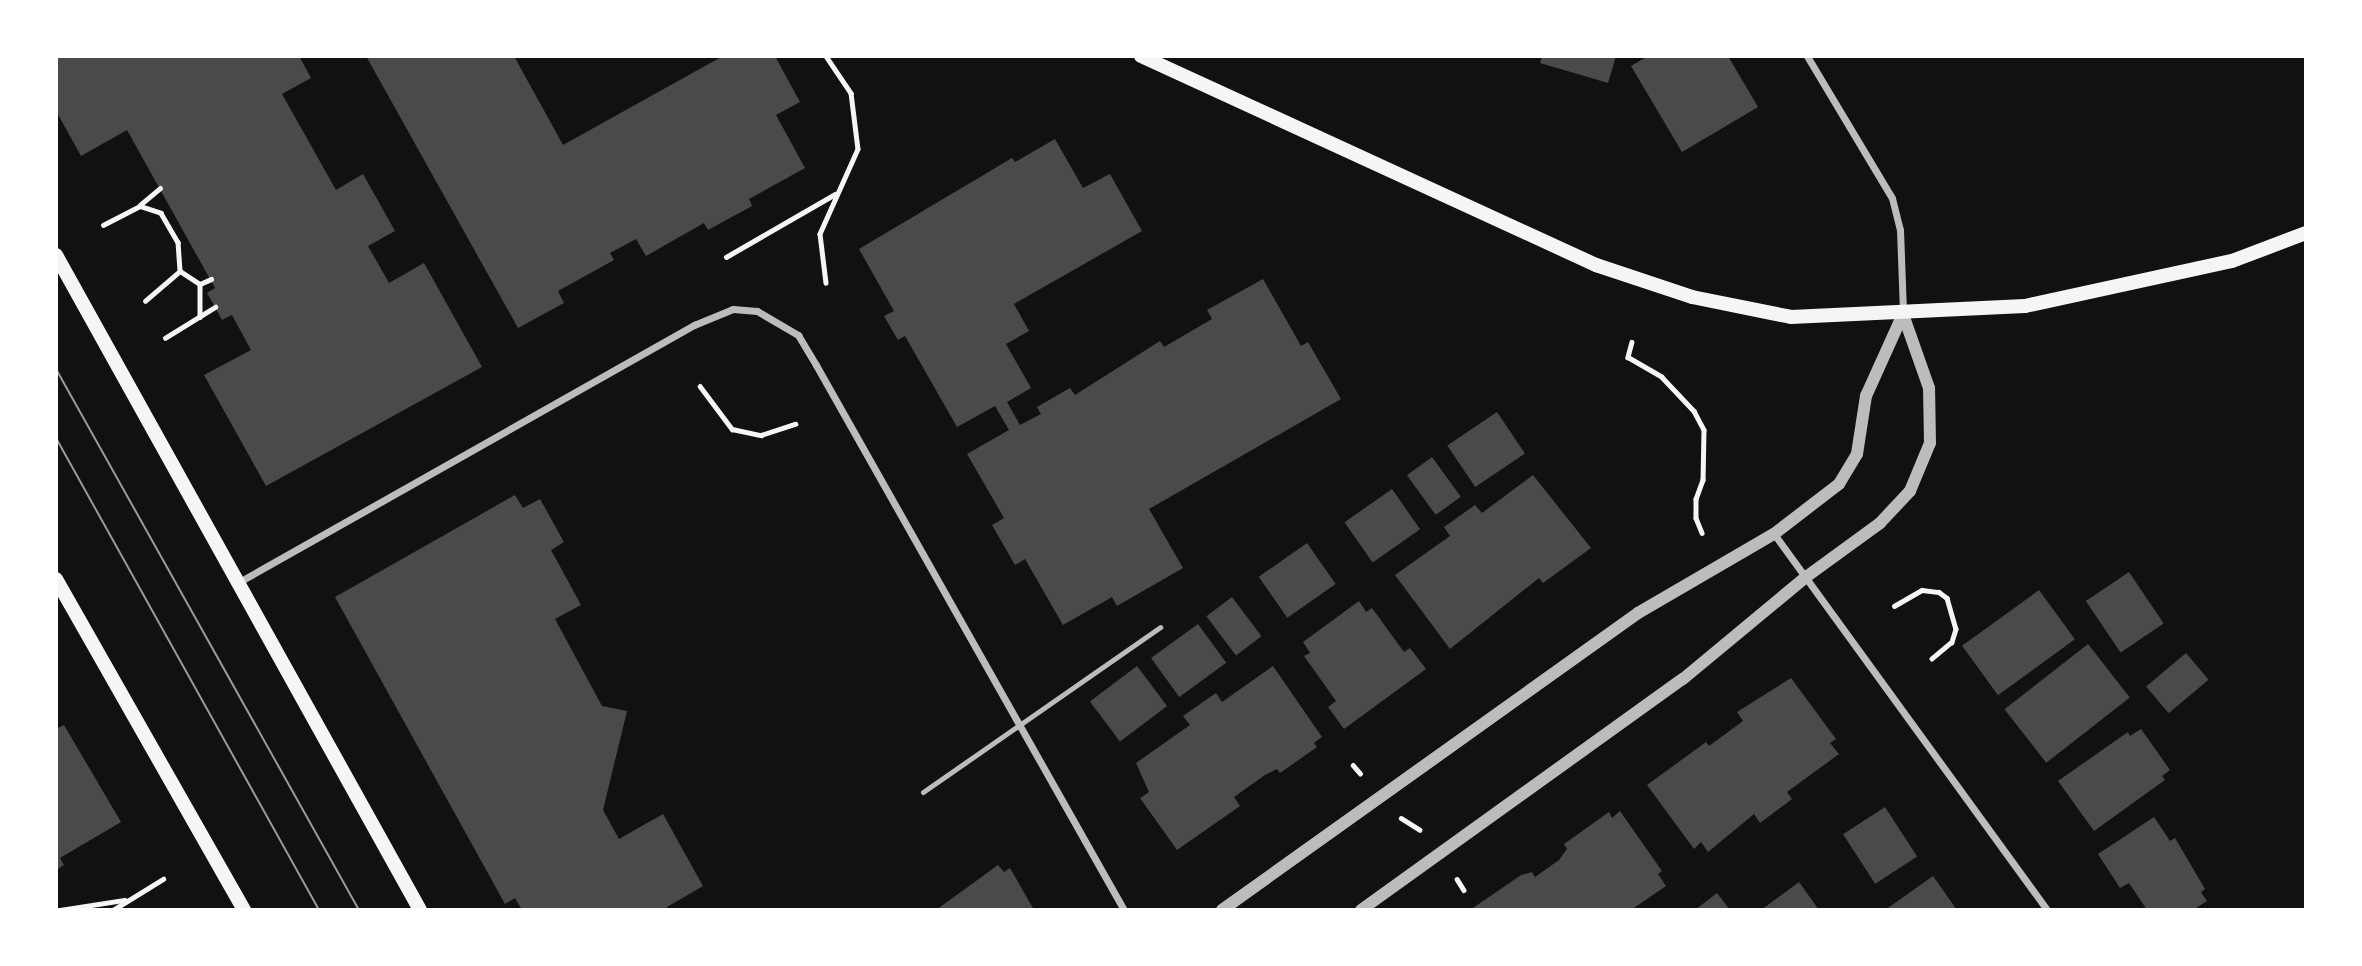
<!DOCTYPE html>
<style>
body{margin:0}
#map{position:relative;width:2362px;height:966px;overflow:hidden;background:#111;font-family:"Open Sans",sans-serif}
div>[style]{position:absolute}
.building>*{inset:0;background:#4a4a4a;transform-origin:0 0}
.path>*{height:4.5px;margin:-2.25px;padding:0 2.25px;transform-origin:2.25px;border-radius:2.25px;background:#f5f5f5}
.service>*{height:5px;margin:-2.5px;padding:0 2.5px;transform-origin:2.5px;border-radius:2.5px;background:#bcbcbc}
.minor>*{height:7px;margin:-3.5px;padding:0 3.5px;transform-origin:3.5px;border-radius:3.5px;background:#bcbcbc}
.tertiary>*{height:12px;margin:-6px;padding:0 6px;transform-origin:6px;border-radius:6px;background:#bcbcbc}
.secondary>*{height:14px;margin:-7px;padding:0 7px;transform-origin:7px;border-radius:7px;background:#f5f5f5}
.tram>*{height:2px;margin:-1px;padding:0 1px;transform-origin:1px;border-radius:1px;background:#9a9a9a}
span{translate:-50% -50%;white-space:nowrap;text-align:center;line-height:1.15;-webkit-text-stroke:5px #fff;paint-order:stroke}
.frame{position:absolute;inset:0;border:58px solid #fff;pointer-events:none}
</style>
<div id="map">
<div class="building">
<div style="clip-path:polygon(56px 56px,299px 56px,311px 78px,282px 94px,336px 190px,363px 174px,395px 231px,368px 246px,389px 283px,424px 263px,482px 367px,266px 486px,204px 375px,251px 350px,232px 315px,222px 320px,215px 307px,207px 293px,215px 288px,127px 130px,81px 156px,56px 111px)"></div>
<div style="clip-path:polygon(366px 56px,514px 56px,563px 145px,723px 56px,775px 56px,800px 102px,776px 115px,805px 168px,749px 199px,752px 206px,708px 230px,704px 223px,646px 256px,636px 239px,610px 253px,614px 260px,558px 291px,564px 303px,518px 328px)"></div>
<div style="clip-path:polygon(1542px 56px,1616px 56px,1608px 83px,1540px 63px)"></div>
<div style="clip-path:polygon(1648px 56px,1728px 56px,1758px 107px,1682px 152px,1631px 66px)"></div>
<div style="clip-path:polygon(1055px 139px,1083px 188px,1110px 174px,1142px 231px,1014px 304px,1029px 331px,1006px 344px,1031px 388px,1007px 402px,1020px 425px,1041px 414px,1037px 407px,1070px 388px,1075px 395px,1160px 341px,1164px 347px,1212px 319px,1207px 310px,1263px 279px,1301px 346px,1308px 342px,1341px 399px,1149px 509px,1183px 568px,1117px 606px,1112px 597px,1063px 625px,1025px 559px,1015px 565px,992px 525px,1004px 518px,967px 454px,1009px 430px,995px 406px,957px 427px,905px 336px,898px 340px,884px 316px,894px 311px,859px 249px,1012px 158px,1015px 162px)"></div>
<div style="left:1497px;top:412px;width:50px;height:60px;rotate:56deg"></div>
<div style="left:1432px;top:457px;width:49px;height:31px;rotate:54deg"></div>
<div style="clip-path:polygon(1533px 475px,1591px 548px,1543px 583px,1539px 578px,1450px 649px,1395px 575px,1450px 536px,1444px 527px,1475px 505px,1482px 513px)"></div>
<div style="left:1392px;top:489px;width:49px;height:58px;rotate:55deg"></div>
<div style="clip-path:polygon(515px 495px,523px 508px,540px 499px,564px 542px,551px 550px,581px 605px,555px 619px,602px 706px,627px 711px,603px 810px,619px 839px,663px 814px,703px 886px,667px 907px,668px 910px,522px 910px,515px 898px,505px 904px,335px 597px)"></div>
<div style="left:1307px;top:543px;width:50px;height:59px;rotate:55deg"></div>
<div style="left:2129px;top:572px;width:62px;height:52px;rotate:56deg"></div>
<div style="left:2039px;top:590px;width:61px;height:95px;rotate:54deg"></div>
<div style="left:1232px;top:597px;width:49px;height:32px;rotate:53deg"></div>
<div style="clip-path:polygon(1359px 601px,1366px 612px,1372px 608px,1404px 652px,1410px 648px,1426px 669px,1344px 729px,1328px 707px,1336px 701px,1304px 656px,1310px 653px,1303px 642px)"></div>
<div style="left:1198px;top:624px;width:48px;height:58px;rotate:54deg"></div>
<div style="left:2088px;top:644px;width:68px;height:106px;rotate:52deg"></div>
<div style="left:2186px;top:653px;width:35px;height:52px;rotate:50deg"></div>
<div style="left:1137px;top:666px;width:50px;height:59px;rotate:53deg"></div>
<div style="clip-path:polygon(1273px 666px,1322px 737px,1314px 743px,1317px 747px,1280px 773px,1277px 769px,1265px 775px,1234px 797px,1240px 806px,1177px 850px,1140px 798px,1149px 792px,1136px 763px,1190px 725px,1183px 716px,1216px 693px,1222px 702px)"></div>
<div style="clip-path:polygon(1791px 678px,1836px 739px,1830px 743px,1839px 754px,1787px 792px,1792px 799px,1760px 823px,1754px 814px,1708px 852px,1701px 842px,1694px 849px,1647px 785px,1706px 742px,1709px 746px,1743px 721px,1737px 712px)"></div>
<div style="clip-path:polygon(64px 725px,121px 822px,60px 858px,64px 865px,56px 870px,56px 729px)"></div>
<div style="clip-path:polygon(2141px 729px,2170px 770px,2162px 776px,2165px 780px,2094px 831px,2058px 781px,2128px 732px,2130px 736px)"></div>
<div style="left:1885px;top:807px;width:59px;height:50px;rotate:57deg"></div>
<div style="clip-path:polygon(1620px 811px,1662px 871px,1658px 874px,1666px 886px,1631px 910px,1470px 910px,1521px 875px,1532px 872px,1535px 877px,1559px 860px,1567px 849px,1564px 844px,1609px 812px,1612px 818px)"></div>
<div style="clip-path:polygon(2154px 817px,2170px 841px,2175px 838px,2205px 889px,2201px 892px,2207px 901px,2193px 910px,2147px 910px,2129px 883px,2120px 888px,2098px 854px)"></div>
<div style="clip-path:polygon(998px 865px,1004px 872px,1010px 868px,1034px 910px,936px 910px)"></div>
<div style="clip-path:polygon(1933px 876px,1957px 910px,1885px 910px)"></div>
<div style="clip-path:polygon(1799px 882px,1819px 910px,1761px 910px)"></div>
<div style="clip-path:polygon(1717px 893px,1730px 910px,1695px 910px)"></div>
</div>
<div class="path">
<div style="left:826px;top:56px;width:45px;rotate:56deg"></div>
<div style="left:851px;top:93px;width:56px;rotate:82.9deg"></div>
<div style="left:858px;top:149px;width:93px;rotate:114.1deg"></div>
<div style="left:820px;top:234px;width:49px;rotate:83deg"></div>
<div style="left:140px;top:205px;width:26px;rotate:-40deg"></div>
<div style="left:103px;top:225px;width:42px;rotate:-27.2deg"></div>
<div style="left:140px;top:206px;width:22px;rotate:18deg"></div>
<div style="left:161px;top:213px;width:34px;rotate:60deg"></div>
<div style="left:178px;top:242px;width:29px;rotate:86deg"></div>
<div style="left:180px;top:271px;width:24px;rotate:33deg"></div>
<div style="left:200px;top:284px;width:33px;rotate:90deg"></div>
<div style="left:726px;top:257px;width:126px;rotate:-30deg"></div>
<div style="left:200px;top:284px;width:12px;rotate:-24deg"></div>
<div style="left:145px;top:301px;width:46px;rotate:-40.6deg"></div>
<div style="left:165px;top:338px;width:59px;rotate:-31.8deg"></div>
<div style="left:1632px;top:342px;width:16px;rotate:105deg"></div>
<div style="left:1628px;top:357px;width:39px;rotate:30deg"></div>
<div style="left:1662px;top:377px;width:47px;rotate:46.7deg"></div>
<div style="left:1694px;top:411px;width:21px;rotate:62deg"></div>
<div style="left:1704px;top:430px;width:50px;rotate:91.1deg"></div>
<div style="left:1703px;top:480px;width:20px;rotate:110deg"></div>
<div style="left:1696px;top:499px;width:19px;rotate:90deg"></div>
<div style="left:1696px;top:518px;width:16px;rotate:68deg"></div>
<div style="left:700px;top:386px;width:54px;rotate:53.3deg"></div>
<div style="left:732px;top:429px;width:30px;rotate:12deg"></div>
<div style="left:761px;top:435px;width:36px;rotate:-18deg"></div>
<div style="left:1894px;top:606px;width:32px;rotate:-30deg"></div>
<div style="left:1922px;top:590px;width:17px;rotate:7deg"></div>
<div style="left:1939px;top:592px;width:10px;rotate:37deg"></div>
<div style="left:1947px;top:598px;width:32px;rotate:74deg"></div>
<div style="left:1956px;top:629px;width:14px;rotate:107deg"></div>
<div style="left:1952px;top:642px;width:26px;rotate:140deg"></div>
<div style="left:1353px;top:765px;width:11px;rotate:49deg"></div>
<div style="left:1401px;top:818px;width:22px;rotate:32deg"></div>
<div style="left:1457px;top:879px;width:13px;rotate:58deg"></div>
<div style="left:60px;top:910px;width:65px;rotate:-8.9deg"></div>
<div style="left:113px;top:910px;width:59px;rotate:-31.8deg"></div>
</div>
<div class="service">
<div style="left:923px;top:792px;width:289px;rotate:-34.8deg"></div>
</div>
<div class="minor">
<div style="left:1807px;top:56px;width:165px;rotate:59.1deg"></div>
<div style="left:1892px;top:198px;width:33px;rotate:76deg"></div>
<div style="left:1900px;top:230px;width:83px;rotate:87.9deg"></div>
<div style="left:1774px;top:534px;width:465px;rotate:54deg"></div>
<div style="left:239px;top:582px;width:523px;rotate:-29.46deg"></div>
<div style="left:694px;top:325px;width:42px;rotate:-22.3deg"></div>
<div style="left:733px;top:309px;width:24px;rotate:5deg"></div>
<div style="left:757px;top:311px;width:48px;rotate:30.3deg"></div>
<div style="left:798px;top:335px;width:35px;rotate:59deg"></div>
<div style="left:816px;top:365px;width:626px;rotate:60.53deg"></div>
</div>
<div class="tertiary">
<div style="left:1222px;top:910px;width:511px;rotate:-35.52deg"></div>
<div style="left:1638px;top:613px;width:157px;rotate:-30.2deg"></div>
<div style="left:1774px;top:534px;width:82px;rotate:-37.6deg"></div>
<div style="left:1839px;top:484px;width:35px;rotate:-59deg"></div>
<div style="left:1857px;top:454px;width:59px;rotate:-81.2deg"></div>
<div style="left:1866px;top:396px;width:90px;rotate:-65.7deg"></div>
<div style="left:1361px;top:910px;width:396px;rotate:-35.7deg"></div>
<div style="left:1683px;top:679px;width:160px;rotate:-39.7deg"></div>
<div style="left:1806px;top:577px;width:92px;rotate:-36.1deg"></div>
<div style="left:1880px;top:523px;width:44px;rotate:-46.8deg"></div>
<div style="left:1910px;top:491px;width:52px;rotate:-67.4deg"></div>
<div style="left:1930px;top:443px;width:55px;rotate:-91deg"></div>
<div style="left:1929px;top:388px;width:78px;rotate:-109.4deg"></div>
</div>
<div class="secondary">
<div style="left:1141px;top:56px;width:501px;rotate:24.67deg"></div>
<div style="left:1596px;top:265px;width:101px;rotate:18.4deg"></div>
<div style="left:1692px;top:297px;width:101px;rotate:11.4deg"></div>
<div style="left:1791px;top:317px;width:234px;rotate:-2.7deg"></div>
<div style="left:2025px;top:306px;width:212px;rotate:-12.3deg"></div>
<div style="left:2232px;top:261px;width:79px;rotate:-20.7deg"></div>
<div style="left:56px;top:255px;width:749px;rotate:60.94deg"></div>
<div style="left:56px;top:579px;width:381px;rotate:60.4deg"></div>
</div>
<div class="tram">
<div style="left:56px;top:369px;width:620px;rotate:60.75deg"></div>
<div style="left:56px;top:438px;width:540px;rotate:60.87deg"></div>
</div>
<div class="frame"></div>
</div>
